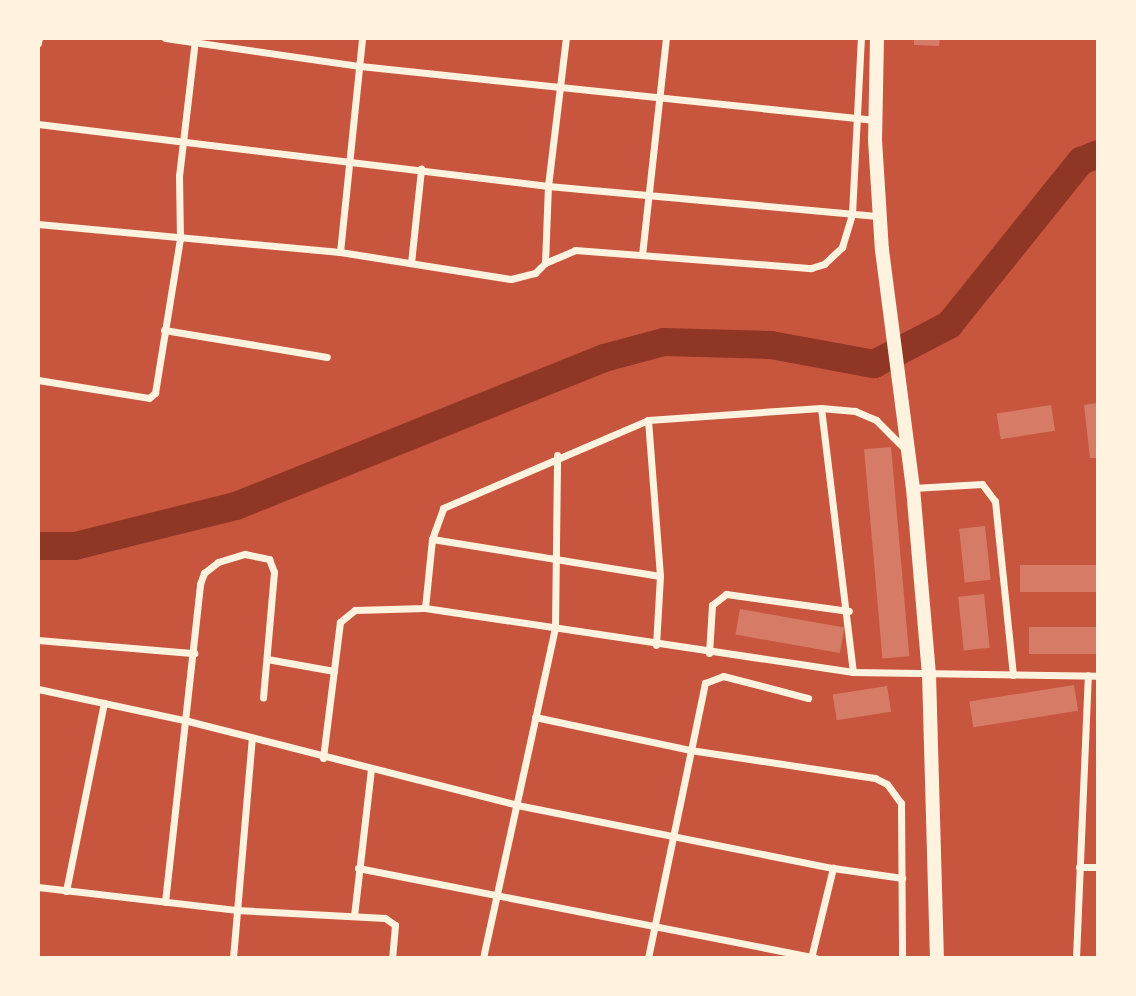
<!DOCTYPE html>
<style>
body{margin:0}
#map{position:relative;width:1136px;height:996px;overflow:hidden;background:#c8553d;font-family:Karla,sans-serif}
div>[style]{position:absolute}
.river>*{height:28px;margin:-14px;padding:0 14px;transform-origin:14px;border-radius:14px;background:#8f3625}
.building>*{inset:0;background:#d67c66;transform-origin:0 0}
.minor>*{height:7px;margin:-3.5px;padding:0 3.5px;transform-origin:3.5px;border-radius:3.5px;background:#fff3e0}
.primary>*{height:14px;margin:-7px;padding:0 7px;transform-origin:7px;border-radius:7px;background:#fff3e0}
span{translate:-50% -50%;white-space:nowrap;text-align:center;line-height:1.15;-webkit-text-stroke:6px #fff3e0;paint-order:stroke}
.frame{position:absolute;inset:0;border:40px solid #fff3e0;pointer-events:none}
</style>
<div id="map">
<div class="river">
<div style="left:38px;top:546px;width:37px"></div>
<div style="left:75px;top:546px;width:166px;rotate:-14deg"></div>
<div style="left:236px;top:506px;width:397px;rotate:-21.9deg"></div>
<div style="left:604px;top:358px;width:62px;rotate:-14.9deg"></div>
<div style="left:664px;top:342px;width:107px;rotate:1.6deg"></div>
<div style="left:771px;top:345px;width:105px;rotate:10.5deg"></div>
<div style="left:874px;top:364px;width:85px;rotate:-27.5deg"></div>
<div style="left:949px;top:325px;width:211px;rotate:-51.2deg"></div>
<div style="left:1081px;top:161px;width:18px;rotate:-22deg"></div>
</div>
<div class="building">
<div style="clip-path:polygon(914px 38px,940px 38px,939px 46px,914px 45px)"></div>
<div style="clip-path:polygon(1098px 403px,1098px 458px,1090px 458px,1084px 405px)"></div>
<div style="left:1051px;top:405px;width:26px;height:55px;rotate:81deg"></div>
<div style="left:891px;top:447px;width:210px;height:27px;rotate:85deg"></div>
<div style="left:985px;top:526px;width:54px;height:26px;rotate:84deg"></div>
<div style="left:1098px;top:565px;width:27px;height:78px;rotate:90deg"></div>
<div style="left:984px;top:594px;width:54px;height:26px;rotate:84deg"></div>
<div style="left:740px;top:609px;width:106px;height:26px;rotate:10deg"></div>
<div style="left:1098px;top:627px;width:27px;height:69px;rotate:90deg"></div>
<div style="left:1074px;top:685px;width:26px;height:106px;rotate:81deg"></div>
<div style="left:887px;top:686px;width:26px;height:55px;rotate:81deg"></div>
</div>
<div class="minor">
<div style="left:165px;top:38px;width:197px;rotate:8.2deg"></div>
<div style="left:360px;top:66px;width:518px;rotate:5.99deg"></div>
<div style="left:38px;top:43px;width:5px;rotate:-79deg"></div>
<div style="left:38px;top:124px;width:514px;rotate:6.93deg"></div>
<div style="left:548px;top:186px;width:333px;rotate:5.2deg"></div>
<div style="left:38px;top:224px;width:303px;rotate:5.3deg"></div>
<div style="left:340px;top:252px;width:173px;rotate:9deg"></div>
<div style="left:511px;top:279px;width:25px;rotate:-14deg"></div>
<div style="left:535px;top:273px;width:14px;rotate:-45deg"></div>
<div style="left:545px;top:263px;width:33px;rotate:-23deg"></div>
<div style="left:575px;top:250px;width:237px;rotate:4.4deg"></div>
<div style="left:811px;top:268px;width:14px;rotate:-17deg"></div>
<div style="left:824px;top:264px;width:25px;rotate:-43deg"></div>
<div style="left:842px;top:247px;width:34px;rotate:-73deg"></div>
<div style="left:852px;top:214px;width:176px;rotate:-87.1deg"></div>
<div style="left:340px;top:252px;width:215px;rotate:-84.1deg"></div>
<div style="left:642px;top:255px;width:218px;rotate:-83.7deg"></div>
<div style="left:411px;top:263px;width:95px;rotate:-83.9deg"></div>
<div style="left:545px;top:263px;width:77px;rotate:-87.8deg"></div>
<div style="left:548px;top:186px;width:149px;rotate:-83.1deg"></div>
<div style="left:164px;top:330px;width:165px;rotate:9.4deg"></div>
<div style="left:38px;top:380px;width:112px;rotate:9.2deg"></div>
<div style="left:149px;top:398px;width:8px;rotate:-40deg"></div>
<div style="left:155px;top:393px;width:156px;rotate:-80.8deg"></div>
<div style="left:180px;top:239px;width:63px;rotate:-90.9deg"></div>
<div style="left:179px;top:176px;width:138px;rotate:-83.3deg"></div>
<div style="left:821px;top:408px;width:266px;rotate:83.1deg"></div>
<div style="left:648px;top:420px;width:156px;rotate:85.6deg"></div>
<div style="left:913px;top:488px;width:69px;rotate:-3.3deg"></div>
<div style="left:982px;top:484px;width:21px;rotate:53deg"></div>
<div style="left:995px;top:501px;width:175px;rotate:84.1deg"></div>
<div style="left:432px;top:539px;width:231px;rotate:9.2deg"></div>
<div style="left:660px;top:576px;width:69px;rotate:93.3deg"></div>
<div style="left:425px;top:608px;width:69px;rotate:-84.2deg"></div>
<div style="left:432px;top:539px;width:33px;rotate:-70deg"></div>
<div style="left:443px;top:508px;width:223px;rotate:-23.2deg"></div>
<div style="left:648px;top:420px;width:173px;rotate:-4deg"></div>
<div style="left:821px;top:408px;width:34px;rotate:5deg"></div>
<div style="left:855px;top:411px;width:23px;rotate:23deg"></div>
<div style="left:876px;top:420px;width:42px;rotate:45deg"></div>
<div style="left:38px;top:640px;width:157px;rotate:4.8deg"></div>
<div style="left:709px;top:653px;width:48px;rotate:-86.4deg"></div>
<div style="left:712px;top:605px;width:18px;rotate:-38deg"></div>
<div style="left:726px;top:594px;width:124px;rotate:7.9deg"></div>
<div style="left:267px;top:659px;width:68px;rotate:10.2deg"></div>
<div style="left:38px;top:689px;width:153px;rotate:12deg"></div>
<div style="left:188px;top:721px;width:340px;rotate:14.3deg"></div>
<div style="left:517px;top:805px;width:322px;rotate:11.3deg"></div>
<div style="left:833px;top:868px;width:70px;rotate:8.2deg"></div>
<div style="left:535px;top:717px;width:158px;rotate:12deg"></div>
<div style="left:690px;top:750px;width:187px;rotate:8.6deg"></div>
<div style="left:875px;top:778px;width:13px;rotate:27deg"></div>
<div style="left:887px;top:784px;width:24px;rotate:54deg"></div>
<div style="left:901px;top:803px;width:155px;rotate:89.6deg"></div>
<div style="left:323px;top:758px;width:137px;rotate:-82.9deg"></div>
<div style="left:340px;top:622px;width:19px;rotate:-39deg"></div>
<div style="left:355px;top:610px;width:70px;rotate:-1.6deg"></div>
<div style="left:425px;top:608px;width:433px;rotate:8.5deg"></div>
<div style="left:853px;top:672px;width:245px;rotate:0.9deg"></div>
<div style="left:1079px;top:867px;width:19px"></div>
<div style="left:358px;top:868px;width:466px;rotate:11.1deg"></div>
<div style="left:38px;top:887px;width:199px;rotate:6.6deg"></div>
<div style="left:236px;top:910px;width:149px;rotate:3.1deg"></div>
<div style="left:385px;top:918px;width:12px;rotate:35deg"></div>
<div style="left:395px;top:925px;width:33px;rotate:95deg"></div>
<div style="left:66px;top:891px;width:192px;rotate:-78.6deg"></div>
<div style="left:165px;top:902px;width:320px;rotate:-83.7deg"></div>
<div style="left:200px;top:584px;width:12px;rotate:-70deg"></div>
<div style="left:204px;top:573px;width:18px;rotate:-38deg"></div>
<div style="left:218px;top:562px;width:28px;rotate:-17deg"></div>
<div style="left:245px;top:554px;width:25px;rotate:12deg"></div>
<div style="left:269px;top:559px;width:14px;rotate:69deg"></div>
<div style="left:274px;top:572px;width:126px;rotate:95deg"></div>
<div style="left:354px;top:916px;width:147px;rotate:-83.4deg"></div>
<div style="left:233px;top:958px;width:221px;rotate:-85.1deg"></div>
<div style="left:483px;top:958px;width:338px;rotate:-77.7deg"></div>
<div style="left:555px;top:628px;width:173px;rotate:-89.3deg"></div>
<div style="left:648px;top:958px;width:281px;rotate:-78.3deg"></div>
<div style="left:705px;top:683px;width:19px;rotate:-21deg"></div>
<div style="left:723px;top:676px;width:88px;rotate:14.5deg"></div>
<div style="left:811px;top:958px;width:93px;rotate:-76.3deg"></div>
<div style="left:1076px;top:958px;width:283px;rotate:-87.6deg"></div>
</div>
<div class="primary">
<div style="left:877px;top:38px;width:102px;rotate:91.1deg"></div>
<div style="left:875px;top:140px;width:110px;rotate:86.4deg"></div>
<div style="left:882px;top:250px;width:240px;rotate:82.6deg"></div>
<div style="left:913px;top:488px;width:187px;rotate:85.1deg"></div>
<div style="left:929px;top:674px;width:284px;rotate:88.4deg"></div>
</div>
<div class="frame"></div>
</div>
